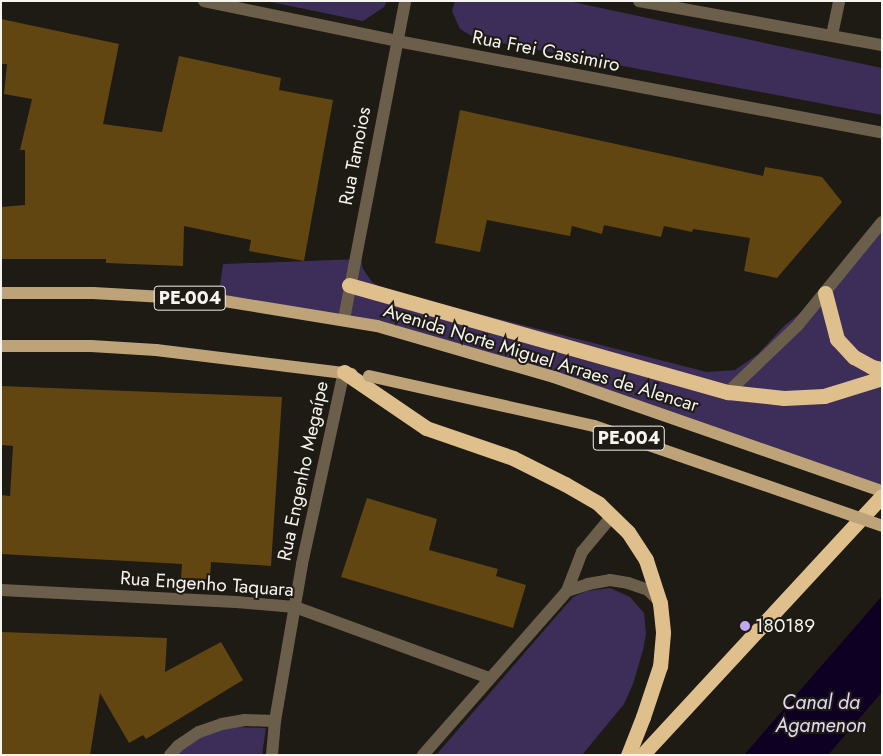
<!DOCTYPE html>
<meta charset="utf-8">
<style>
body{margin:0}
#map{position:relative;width:883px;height:756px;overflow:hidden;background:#1e1a14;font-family:Jost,sans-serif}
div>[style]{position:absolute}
.green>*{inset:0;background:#3d2e59}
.water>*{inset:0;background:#0e0023}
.building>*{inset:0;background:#624611}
.minor>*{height:12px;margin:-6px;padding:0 6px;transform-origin:6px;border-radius:6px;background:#6b5f4b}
.major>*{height:12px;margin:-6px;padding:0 6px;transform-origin:6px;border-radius:6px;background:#bea379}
.highway>*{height:15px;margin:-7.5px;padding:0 7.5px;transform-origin:7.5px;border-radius:7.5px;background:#dfbf8b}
.major-bridge>*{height:12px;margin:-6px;padding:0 6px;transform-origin:6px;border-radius:6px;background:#bea379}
.dots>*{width:14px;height:14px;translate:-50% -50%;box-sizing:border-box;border:2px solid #1e1a14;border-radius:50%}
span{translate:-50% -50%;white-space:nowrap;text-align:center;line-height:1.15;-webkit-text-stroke:4px #1e1a14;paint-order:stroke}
.shield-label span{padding:1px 4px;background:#1e1a14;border:1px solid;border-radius:4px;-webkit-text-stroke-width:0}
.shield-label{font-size:18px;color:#f6f4ef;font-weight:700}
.street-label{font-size:19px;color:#f6f4ef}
.poi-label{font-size:19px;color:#f6f4ef}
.left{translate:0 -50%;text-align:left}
.water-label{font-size:20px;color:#e3daf9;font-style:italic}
.frame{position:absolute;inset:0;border:2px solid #f6f4ef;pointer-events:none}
</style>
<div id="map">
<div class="green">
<div style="clip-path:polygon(266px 1px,387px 1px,384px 7px,363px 21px)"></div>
<div style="clip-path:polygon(455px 1px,568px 1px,882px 68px,882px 115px,475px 38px,460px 29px,452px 11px)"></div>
<div style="clip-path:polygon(882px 222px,882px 492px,432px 339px,218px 300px,223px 264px,361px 259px,363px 269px,372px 282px,385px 290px,707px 372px,735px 370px,758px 354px,784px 326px,825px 293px)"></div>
<div style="clip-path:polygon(610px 588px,630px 597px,644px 613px,646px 634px,643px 650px,633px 684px,624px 704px,582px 755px,436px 755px,573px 597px,587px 591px)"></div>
<div style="clip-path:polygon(236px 727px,266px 728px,262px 755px,173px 755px,203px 733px)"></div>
</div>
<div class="water">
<div style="clip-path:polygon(882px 596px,882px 692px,828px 755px,744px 755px)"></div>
</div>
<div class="building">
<div style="clip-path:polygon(1px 19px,119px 44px,103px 124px,162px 132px,179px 56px,281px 78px,279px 90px,333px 100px,304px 261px,249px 251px,251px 240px,184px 226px,183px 266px,106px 263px,106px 259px,1px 259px,1px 207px,25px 205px,25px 150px,20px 150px,32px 99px,4px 94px,7px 64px,1px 64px)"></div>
<div style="clip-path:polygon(460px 110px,763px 176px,765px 167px,822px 177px,842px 202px,777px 278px,744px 271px,750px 238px,693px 229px,692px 232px,664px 226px,661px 237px,604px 225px,602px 234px,572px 226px,570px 236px,487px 220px,480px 252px,435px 243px)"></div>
<div style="clip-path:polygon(1px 386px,282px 397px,271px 566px,211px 562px,210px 579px,181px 578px,182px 564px,1px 554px,1px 495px,10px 496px,13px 446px,1px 445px)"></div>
<div style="clip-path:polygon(367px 498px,437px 519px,429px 550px,498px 569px,496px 576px,526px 585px,513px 628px,341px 577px)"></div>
<div style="clip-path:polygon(1px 632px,167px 638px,165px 672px,221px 642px,243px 680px,146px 739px,143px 735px,129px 743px,100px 693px,90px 755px,1px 755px)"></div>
</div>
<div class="minor">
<div style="left:204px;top:1px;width:197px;rotate:11.7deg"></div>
<div style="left:397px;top:41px;width:494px;rotate:10.7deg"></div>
<div style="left:639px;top:1px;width:247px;rotate:10.3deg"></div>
<div style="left:832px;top:35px;width:35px;rotate:-78deg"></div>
<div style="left:344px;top:319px;width:324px;rotate:-79.1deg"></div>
<div style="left:728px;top:392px;width:97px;rotate:-43.7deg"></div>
<div style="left:798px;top:325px;width:133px;rotate:-50.8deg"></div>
<div style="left:1px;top:590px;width:235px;rotate:2.9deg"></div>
<div style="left:236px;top:602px;width:59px;rotate:4.8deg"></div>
<div style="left:295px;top:607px;width:207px;rotate:20.1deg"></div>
<div style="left:567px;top:591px;width:42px;rotate:-69deg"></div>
<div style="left:582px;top:552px;width:47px;rotate:-50.2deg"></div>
<div style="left:170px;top:755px;width:12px;rotate:-48deg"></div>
<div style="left:178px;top:746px;width:25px;rotate:-34deg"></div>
<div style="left:199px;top:732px;width:24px;rotate:-19deg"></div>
<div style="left:222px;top:724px;width:23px;rotate:-10deg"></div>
<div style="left:245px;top:720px;width:30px;rotate:2deg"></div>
<div style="left:272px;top:755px;width:34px;rotate:-85deg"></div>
<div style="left:275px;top:721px;width:159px;rotate:-80.2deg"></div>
<div style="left:302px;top:564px;width:197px;rotate:-77.7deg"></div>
<div style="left:423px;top:755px;width:218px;rotate:-48.7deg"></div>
<div style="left:567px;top:591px;width:22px;rotate:-18deg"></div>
<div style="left:588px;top:584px;width:22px;rotate:-10deg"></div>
<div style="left:610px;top:580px;width:18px;rotate:9deg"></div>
<div style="left:628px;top:583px;width:21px;rotate:19deg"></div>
<div style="left:648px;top:590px;width:17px;rotate:45deg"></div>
</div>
<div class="major">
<div style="left:1px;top:293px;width:92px"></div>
<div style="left:93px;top:293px;width:125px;rotate:3.2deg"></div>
<div style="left:218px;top:300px;width:161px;rotate:9.3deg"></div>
<div style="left:377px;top:326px;width:184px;rotate:16.1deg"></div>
<div style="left:554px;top:377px;width:347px;rotate:19.2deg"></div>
<div style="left:1px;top:346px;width:90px"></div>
<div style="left:91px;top:346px;width:65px;rotate:3.5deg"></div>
<div style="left:156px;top:350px;width:197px;rotate:7deg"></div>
</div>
<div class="highway">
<div style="left:349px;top:285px;width:394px;rotate:15.8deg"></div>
<div style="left:728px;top:392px;width:56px;rotate:6.1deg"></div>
<div style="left:784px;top:398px;width:40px;rotate:-2.9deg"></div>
<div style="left:824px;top:396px;width:61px;rotate:-17.2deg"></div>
<div style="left:825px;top:293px;width:48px;rotate:75.4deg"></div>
<div style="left:837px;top:339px;width:25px;rotate:47deg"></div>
<div style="left:854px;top:357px;width:21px;rotate:29deg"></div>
<div style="left:872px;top:367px;width:10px;rotate:11deg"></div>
<div style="left:344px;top:372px;width:99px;rotate:34.3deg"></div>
<div style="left:426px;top:428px;width:92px;rotate:19deg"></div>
<div style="left:513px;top:458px;width:58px;rotate:26.6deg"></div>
<div style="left:565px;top:484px;width:39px;rotate:30deg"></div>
<div style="left:599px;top:504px;width:40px;rotate:44deg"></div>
<div style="left:628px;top:532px;width:33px;rotate:57deg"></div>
<div style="left:646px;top:560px;width:45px;rotate:72deg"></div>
<div style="left:660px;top:603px;width:30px;rotate:84deg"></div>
<div style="left:663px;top:633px;width:33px;rotate:95deg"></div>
<div style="left:660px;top:666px;width:54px;rotate:108.4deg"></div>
<div style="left:643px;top:717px;width:41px;rotate:111.5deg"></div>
<div style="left:642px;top:755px;width:353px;rotate:-47.2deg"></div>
</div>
<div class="major-bridge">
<div style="left:369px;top:376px;width:230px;rotate:12.5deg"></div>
<div style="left:594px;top:426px;width:305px;rotate:19.1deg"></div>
</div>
<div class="dots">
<div style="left:745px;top:626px;background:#c0a8f3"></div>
</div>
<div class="shield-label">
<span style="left:190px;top:298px">PE-004</span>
<span style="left:629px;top:438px">PE-004</span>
</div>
<div class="street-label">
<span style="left:546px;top:51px;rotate:11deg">Rua Frei Cassimiro</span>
<span style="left:355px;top:156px;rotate:-79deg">Rua Tamoios</span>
<span style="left:541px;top:358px;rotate:17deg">Avenida Norte Miguel Arraes de Alencar</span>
<span style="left:303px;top:471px;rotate:-78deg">Rua Engenho Megaípe</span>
<span style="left:207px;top:584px;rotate:4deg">Rua Engenho Taquara</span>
</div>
<div class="poi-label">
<span class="left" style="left:755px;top:626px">180189</span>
</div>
<div class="water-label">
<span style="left:821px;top:714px">Canal da<br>Agamenon</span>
</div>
<div class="frame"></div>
</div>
